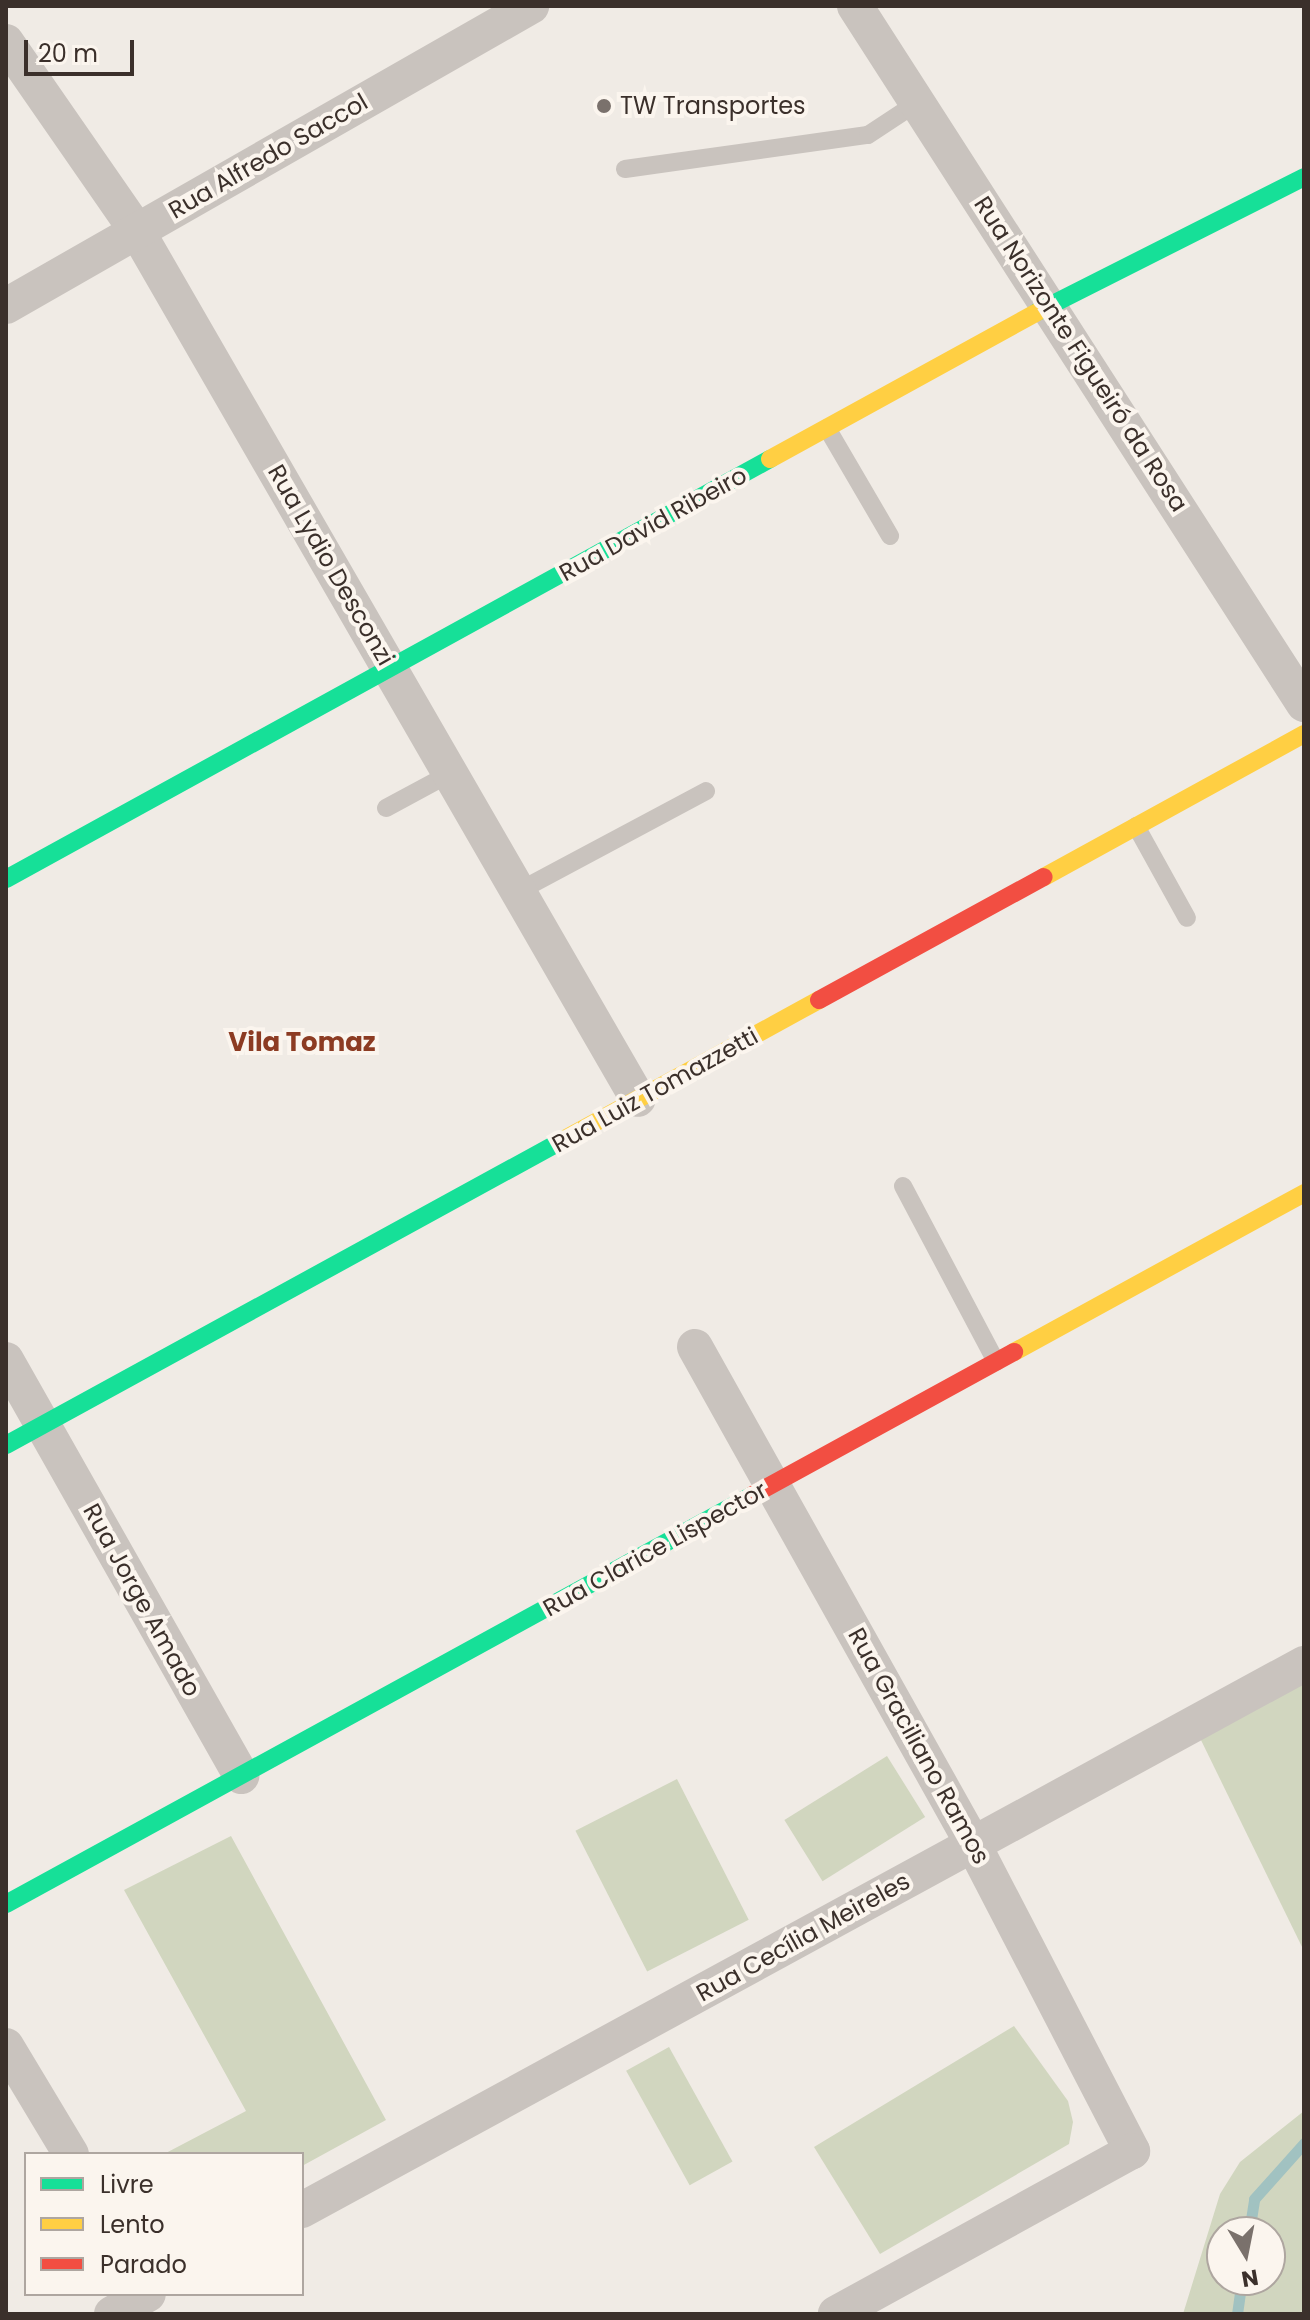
<!DOCTYPE html>
<meta charset="utf-8">
<style>
body{margin:0}
#map{position:relative;width:1310px;height:2320px;overflow:hidden;background:#f0ebe5;font-family:Poppins,sans-serif}
div>[style]{position:absolute}
.green>*{inset:0;background:#d1d6bf;transform-origin:0 0}
.stream>*{height:11px;margin:-5.5px;padding:0 5.5px;transform-origin:5.5px;border-radius:5.5px;background:#a1c2c1}
.lane>*{height:18px;margin:-9px;padding:0 9px;transform-origin:9px;border-radius:9px;background:#c9c3be}
.street>*{height:36px;margin:-18px;padding:0 18px;transform-origin:18px;border-radius:18px;background:#c9c3be}
.fast>*{height:18px;margin:-9px;padding:0 9px;transform-origin:9px;border-radius:9px;background:#16e098}
.slow>*{height:18px;margin:-9px;padding:0 9px;transform-origin:9px;border-radius:9px;background:#ffcf43}
.jam>*{height:18px;margin:-9px;padding:0 9px;transform-origin:9px;border-radius:9px;background:#f24e42}
.dots>*{width:22px;height:22px;translate:-50% -50%;box-sizing:border-box;border:4px solid #fbf5ee;border-radius:50%}
span{translate:-50% -50%;white-space:nowrap;text-align:center;line-height:1.15;-webkit-text-stroke:8px #fbf5ee;paint-order:stroke}
.poi-label{font-size:24px;color:#3b302b}
.left{translate:0 -50%;text-align:left}
.street-label{font-size:24px;color:#3b302b}
.neighbourhood-label{font-size:26px;color:#8c3b22;font-weight:700}
.frame{position:absolute;inset:0;border:8px solid #3b302b;pointer-events:none}
.legend{position:absolute;left:24px;top:2152px;width:280px;height:144px;box-sizing:border-box;background:#fbf5ee;border:2px solid #aea6a0;margin:0;padding:10px 14px;list-style:none;font-size:24px;color:#3b302b}
.legend li{display:flex;align-items:center;gap:16px;height:40px}
.legend b{width:40px;border:2px solid #aea6a0}
.north{position:absolute;left:1206px;top:2216px;width:80px;height:80px;box-sizing:border-box;background:#fbf5ee;border:2px solid #aea6a0;border-radius:50%;rotate:170deg;font-size:22px;font-weight:700;line-height:32px;text-align:center;color:#3b302b}
.north::after{content:'';display:block;margin:auto;width:28px;height:36px;background:#7a716c;clip-path:polygon(50% 0,100% 100%,50% 72%,0 100%)}
.scale{position:absolute;left:24px;top:40px;width:110px;height:36px;box-sizing:border-box;border:4px solid #3b302b;border-top:0;padding-left:10px;font-size:24px;line-height:28px;white-space:nowrap;color:#3b302b;-webkit-text-stroke:6px #fbf5ee;paint-order:stroke}
</style>
<div id="map">
<div class="green">
<div style="clip-path:polygon(1304px 1682px,1304px 1951px,1199px 1736px)"></div>
<div style="left:887px;top:1756px;width:72px;height:121px;rotate:58deg"></div>
<div style="left:677px;top:1779px;width:158px;height:114px;rotate:63deg"></div>
<div style="clip-path:polygon(231px 1836px,386px 2120px,302px 2166px,302px 2154px,164px 2154px,246px 2111px,124px 1890px)"></div>
<div style="clip-path:polygon(1014px 2026px,1068px 2101px,1073px 2122px,1069px 2144px,880px 2254px,814px 2147px)"></div>
<div style="left:669px;top:2047px;width:131px;height:49px;rotate:61deg"></div>
<div style="clip-path:polygon(evenodd,1304px 2111px,1304px 2314px,1183px 2314px,1220px 2194px,1240px 2162px,1304px 2111px,1270px 2232px,1270px 2280px,1222px 2280px,1222px 2232px,1270px 2232px)"></div>
</div>
<div class="stream">
<div style="left:1249px;top:2232px;width:33px;rotate:-81deg"></div>
<div style="left:1254px;top:2199px;width:75px;rotate:-48.2deg"></div>
<div style="left:1237px;top:2314px;width:34px;rotate:-82deg"></div>
</div>
<div class="lane">
<div style="left:625px;top:169px;width:245px;rotate:-8deg"></div>
<div style="left:868px;top:135px;width:60px;rotate:-33.4deg"></div>
<div style="left:827px;top:428px;width:125px;rotate:59.7deg"></div>
<div style="left:386px;top:808px;width:74px;rotate:-28.3deg"></div>
<div style="left:1136px;top:826px;width:105px;rotate:61deg"></div>
<div style="left:519px;top:891px;width:212px;rotate:-28.1deg"></div>
<div style="left:903px;top:1186px;width:199px;rotate:62.1deg"></div>
</div>
<div class="street">
<div style="left:855px;top:6px;width:830px;rotate:57.25deg"></div>
<div style="left:6px;top:42px;width:230px;rotate:55.3deg"></div>
<div style="left:137px;top:231px;width:1002px;rotate:60.01deg"></div>
<div style="left:6px;top:306px;width:605px;rotate:-29.74deg"></div>
<div style="left:695px;top:1347px;width:569px;rotate:60.78deg"></div>
<div style="left:973px;top:1844px;width:346px;rotate:62.6deg"></div>
<div style="left:1132px;top:2151px;width:338px;rotate:151.2deg"></div>
<div style="left:6px;top:1360px;width:478px;rotate:60.5deg"></div>
<div style="left:6px;top:2046px;width:126px;rotate:59deg"></div>
<div style="left:302px;top:2210px;width:1141px;rotate:-28.59deg"></div>
<div style="left:112px;top:2314px;width:41px;rotate:-29.1deg"></div>
</div>
<div class="fast">
<div style="left:1037px;top:312px;width:299px;rotate:-26.8deg"></div>
<div style="left:6px;top:879px;width:872px;rotate:-28.8deg"></div>
<div style="left:6px;top:1445px;width:637px;rotate:-28.7deg"></div>
<div style="left:6px;top:1904px;width:849px;rotate:-28.71deg"></div>
</div>
<div class="slow">
<div style="left:770px;top:459px;width:305px;rotate:-28.8deg"></div>
<div style="left:1044px;top:877px;width:297px;rotate:-28.8deg"></div>
<div style="left:565px;top:1139px;width:290px;rotate:-28.7deg"></div>
<div style="left:1014px;top:1352px;width:331px;rotate:-28.7deg"></div>
</div>
<div class="jam">
<div style="left:819px;top:1000px;width:256px;rotate:-28.7deg"></div>
<div style="left:751px;top:1496px;width:300px;rotate:-28.7deg"></div>
</div>
<div class="dots">
<div style="left:604px;top:106px;background:#7a716c"></div>
</div>
<div class="poi-label">
<span class="left" style="left:620px;top:106px">TW Transportes</span>
</div>
<div class="street-label">
<span style="left:268px;top:156px;rotate:-30deg">Rua Alfredo Saccol</span>
<span style="left:1081px;top:354px;rotate:57deg">Rua Norizonte Figueiró da Rosa</span>
<span style="left:653px;top:524px;rotate:-29deg">Rua David Ribeiro</span>
<span style="left:331px;top:565px;rotate:60deg">Rua Lydio Desconzi</span>
<span style="left:655px;top:1090px;rotate:-29deg">Rua Luiz Tomazzetti</span>
<span style="left:655px;top:1549px;rotate:-29deg">Rua Clarice Lispector</span>
<span style="left:142px;top:1600px;rotate:61deg">Rua Jorge Amado</span>
<span style="left:919px;top:1746px;rotate:61deg">Rua Graciliano Ramos</span>
<span style="left:803px;top:1937px;rotate:-29deg">Rua Cecília Meireles</span>
</div>
<div class="neighbourhood-label">
<span style="left:302px;top:1043px">Vila Tomaz</span>
</div>
<div class="frame"></div>
<ul class="legend">
<li><b style="height:10px;background:#16e098"></b>Livre</li>
<li><b style="height:10px;background:#ffcf43"></b>Lento</li>
<li><b style="height:10px;background:#f24e42"></b>Parado</li>
</ul>
<div class="north">N</div>
<div class="scale">20 m</div>
</div>
